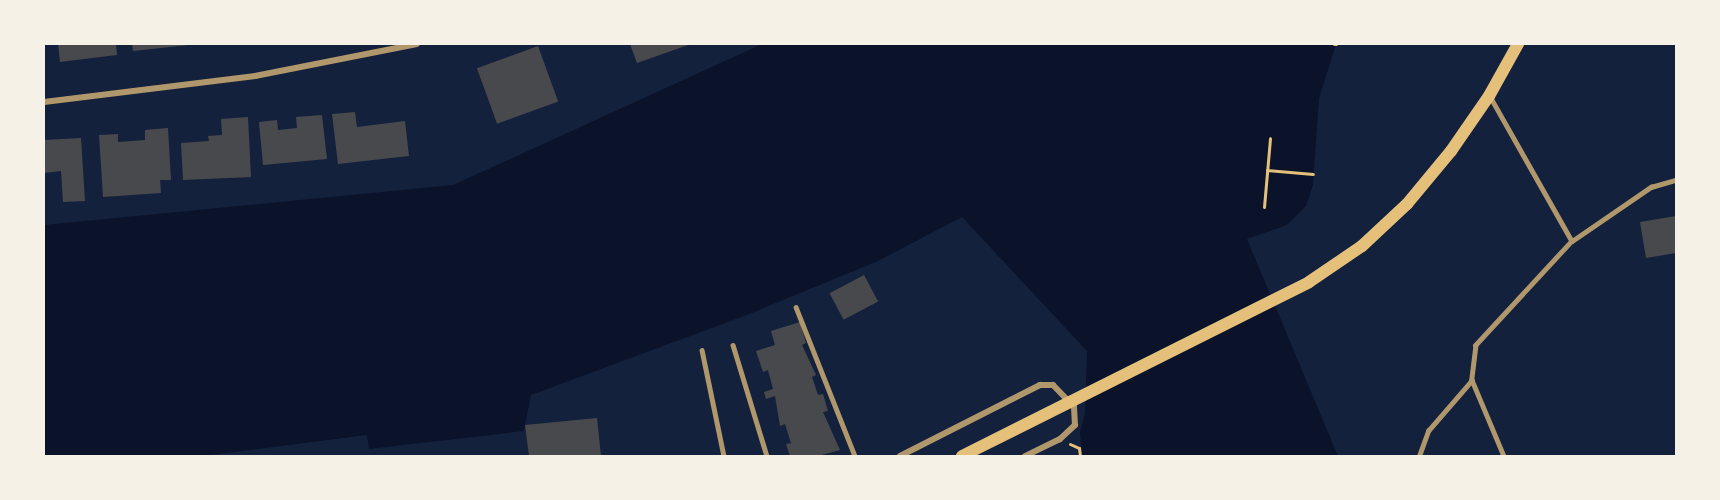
<!DOCTYPE html>
<style>
body{margin:0}
#map{position:relative;width:1720px;height:500px;overflow:hidden;background:#14213d;font-family:"Public Sans",sans-serif}
div>[style]{position:absolute}
.water>*{inset:0;background:#0b132b}
.building>*{inset:0;background:#48494c;transform-origin:0 0}
.path>*{height:3px;margin:-1.5px;padding:0 1.5px;transform-origin:1.5px;border-radius:1.5px;background:#e5c07b}
.service>*{height:4.5px;margin:-2.25px;padding:0 2.25px;transform-origin:2.25px;border-radius:2.25px;background:#b1986c}
.minor>*{height:6px;margin:-3px;padding:0 3px;transform-origin:3px;border-radius:3px;background:#b1986c}
.secondary>*{height:12px;margin:-6px;padding:0 6px;transform-origin:6px;border-radius:6px;background:#e5c07b}
span{translate:-50% -50%;white-space:nowrap;text-align:center;line-height:1.15;-webkit-text-stroke:5px #f6f1e7;paint-order:stroke}
.frame{position:absolute;inset:0;border:45px solid #f6f1e7;pointer-events:none}
</style>
<div id="map">
<div class="water">
<div style="clip-path:polygon(762px 44px,1336px 44px,1319px 99px,1313px 185px,1306px 206px,1287px 225px,1247px 239px,1338px 456px,1082px 456px,1080px 432px,1085px 414px,1087px 351px,962px 217px,878px 261px,747px 315px,531px 395px,524px 431px,369px 449px,367px 435px,202px 456px,44px 456px,44px 225px,453px 185px)"></div>
</div>
<div class="building">
<div style="clip-path:polygon(58px 44px,116px 44px,117px 55px,60px 62px)"></div>
<div style="clip-path:polygon(132px 44px,189px 44px,189px 45px,133px 51px)"></div>
<div style="clip-path:polygon(630px 44px,691px 44px,637px 63px)"></div>
<div style="left:538px;top:46px;width:59px;height:65px;rotate:70deg"></div>
<div style="clip-path:polygon(355px 112px,357px 127px,405px 121px,409px 156px,338px 164px,332px 114px)"></div>
<div style="clip-path:polygon(322px 115px,327px 159px,263px 165px,259px 122px,277px 120px,278px 130px,297px 128px,296px 117px)"></div>
<div style="clip-path:polygon(248px 117px,251px 177px,183px 180px,181px 143px,209px 141px,208px 136px,222px 135px,221px 119px)"></div>
<div style="clip-path:polygon(168px 128px,171px 180px,160px 180px,161px 193px,103px 197px,99px 135px,118px 134px,118px 142px,145px 140px,145px 130px)"></div>
<div style="clip-path:polygon(81px 138px,85px 201px,63px 202px,61px 171px,44px 173px,44px 140px)"></div>
<div style="clip-path:polygon(1676px 216px,1676px 253px,1646px 258px,1640px 222px)"></div>
<div style="left:864px;top:275px;width:30px;height:39px;rotate:62deg"></div>
<div style="clip-path:polygon(800px 322px,806px 343px,802px 345px,816px 375px,812px 377px,818px 395px,823px 394px,828px 411px,823px 412px,840px 450px,818px 456px,790px 456px,786px 444px,791px 443px,785px 424px,780px 426px,775px 396px,766px 399px,764px 392px,773px 389px,768px 370px,763px 372px,756px 351px,775px 345px,771px 331px)"></div>
<div style="clip-path:polygon(597px 418px,601px 456px,529px 456px,525px 425px)"></div>
</div>
<div class="path">
<div style="left:1334px;top:44px;width:2px"></div>
<div style="left:1267px;top:170px;width:46px;rotate:5deg"></div>
<div style="left:1264px;top:207px;width:69px;rotate:-85deg"></div>
<div style="left:1070px;top:444px;width:10px;rotate:24deg"></div>
<div style="left:1079px;top:448px;width:8px;rotate:83deg"></div>
</div>
<div class="service">
<div style="left:1491px;top:98px;width:164px;rotate:60.5deg"></div>
<div style="left:1572px;top:241px;width:142px;rotate:132.7deg"></div>
<div style="left:1476px;top:345px;width:35px;rotate:97deg"></div>
<div style="left:1472px;top:380px;width:82px;rotate:67.2deg"></div>
<div style="left:1572px;top:241px;width:96px;rotate:-34.4deg"></div>
<div style="left:1651px;top:187px;width:26px;rotate:-16deg"></div>
<div style="left:796px;top:307px;width:160px;rotate:68.4deg"></div>
<div style="left:733px;top:345px;width:116px;rotate:73deg"></div>
<div style="left:702px;top:350px;width:108px;rotate:78.3deg"></div>
<div style="left:1419px;top:456px;width:27px;rotate:-70deg"></div>
<div style="left:1428px;top:431px;width:67px;rotate:-49.2deg"></div>
</div>
<div class="minor">
<div style="left:44px;top:102px;width:213px;rotate:-7deg"></div>
<div style="left:255px;top:76px;width:165px;rotate:-11.2deg"></div>
<div style="left:900px;top:456px;width:157px;rotate:-26.9deg"></div>
<div style="left:1040px;top:385px;width:13px"></div>
<div style="left:1053px;top:385px;width:30px;rotate:46deg"></div>
<div style="left:1074px;top:407px;width:18px;rotate:87deg"></div>
<div style="left:1075px;top:425px;width:21px;rotate:137deg"></div>
<div style="left:1060px;top:439px;width:39px;rotate:154deg"></div>
</div>
<div class="secondary">
<div style="left:962px;top:456px;width:388px;rotate:-26.6deg"></div>
<div style="left:1309px;top:282px;width:64px;rotate:-34.2deg"></div>
<div style="left:1362px;top:246px;width:62px;rotate:-43deg"></div>
<div style="left:1407px;top:204px;width:69px;rotate:-50.3deg"></div>
<div style="left:1451px;top:151px;width:67px;rotate:-55.4deg"></div>
<div style="left:1489px;top:96px;width:60px;rotate:-60.9deg"></div>
</div>
<div class="frame"></div>
</div>
